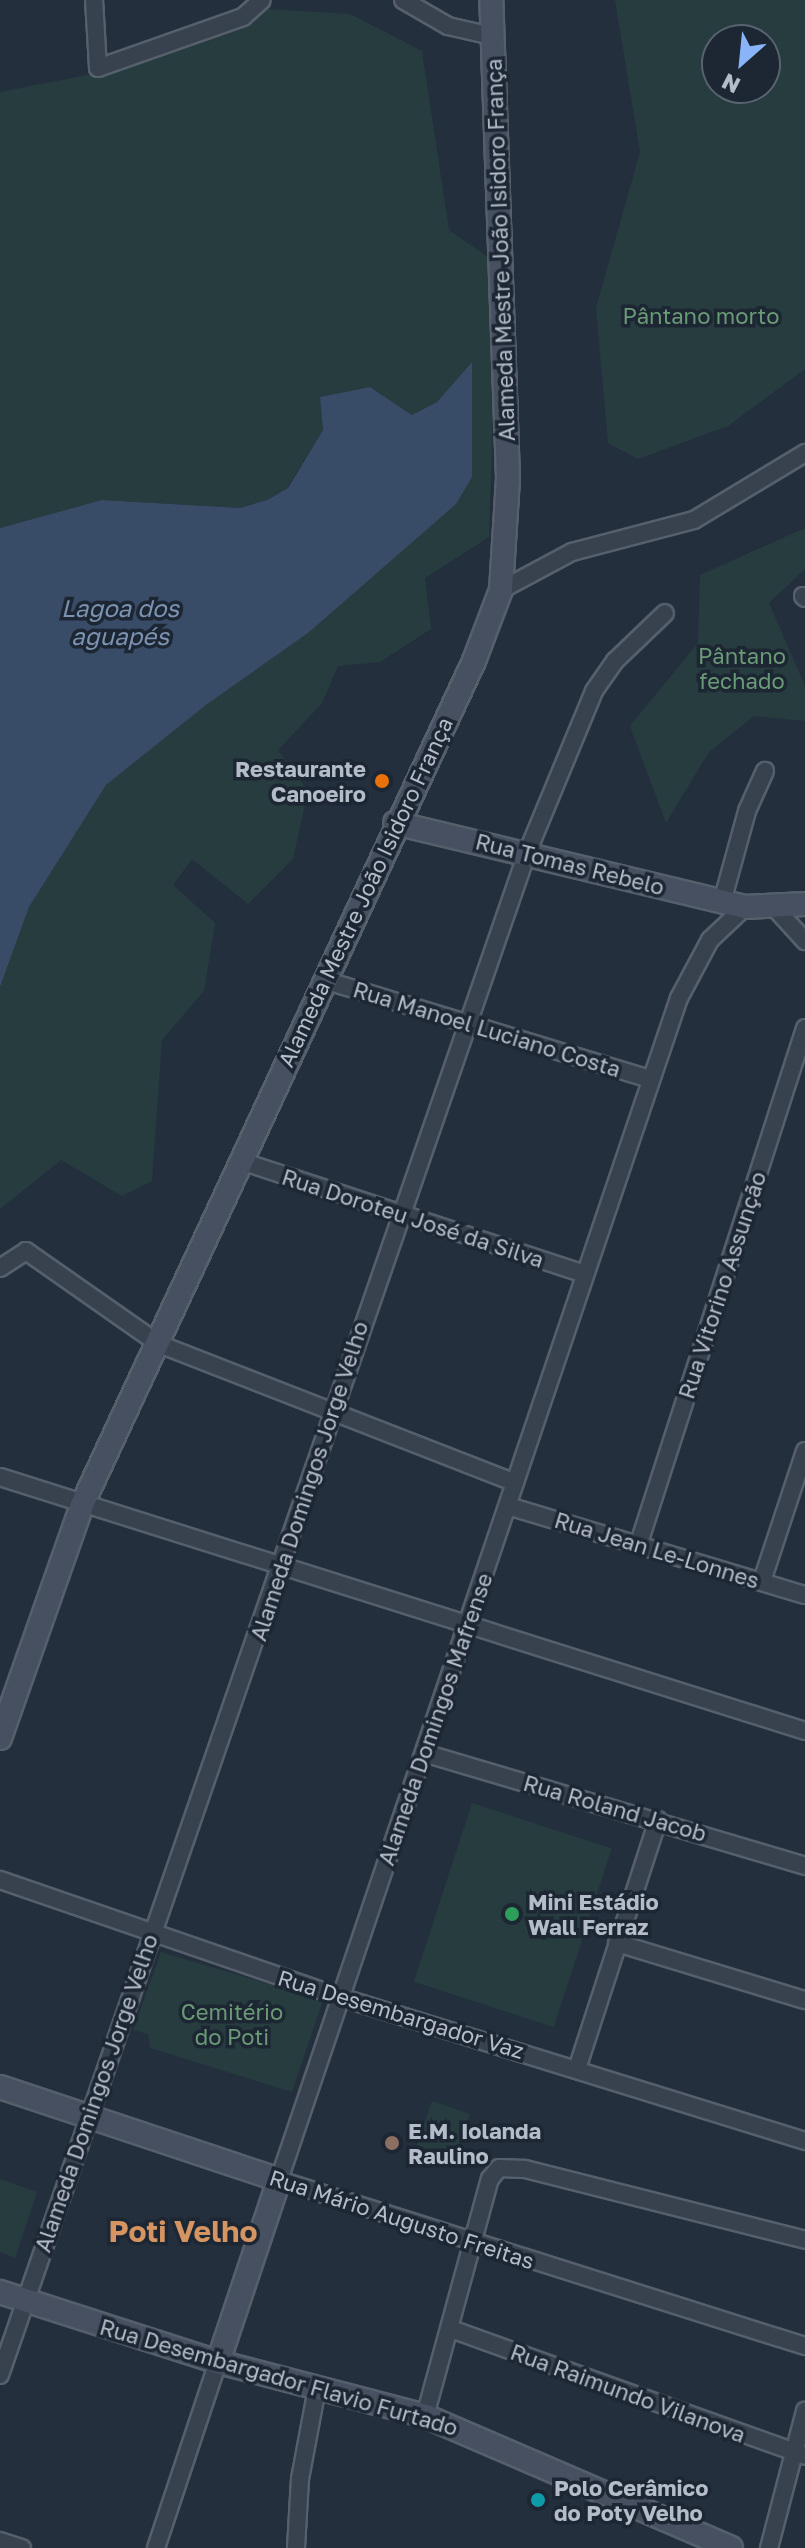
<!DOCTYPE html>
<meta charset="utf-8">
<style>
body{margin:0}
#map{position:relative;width:805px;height:2548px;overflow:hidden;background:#242f3e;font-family:"Golos Text",sans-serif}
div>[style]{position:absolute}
.green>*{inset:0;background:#263c3f;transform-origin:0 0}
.water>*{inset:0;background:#394c67}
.roads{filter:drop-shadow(2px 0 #565f6c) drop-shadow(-2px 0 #565f6c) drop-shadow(0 2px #565f6c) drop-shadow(0 -2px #565f6c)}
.street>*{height:16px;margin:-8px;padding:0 8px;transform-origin:8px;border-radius:8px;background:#38414e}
.secondary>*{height:22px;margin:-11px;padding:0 11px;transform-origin:11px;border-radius:11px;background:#465061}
.dots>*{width:22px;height:22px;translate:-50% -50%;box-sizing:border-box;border:4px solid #1d2633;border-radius:50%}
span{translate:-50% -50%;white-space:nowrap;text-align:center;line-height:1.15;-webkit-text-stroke:7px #1d2633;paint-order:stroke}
.street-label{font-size:22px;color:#b4bcc9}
.park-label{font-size:22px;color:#6b9a76}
.poi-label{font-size:22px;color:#b4bcc9;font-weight:700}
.right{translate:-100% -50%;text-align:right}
.left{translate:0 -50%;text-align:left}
.water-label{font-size:24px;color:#7c92b1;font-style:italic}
.district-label{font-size:30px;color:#d59563;font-weight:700}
.north{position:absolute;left:701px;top:24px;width:80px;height:80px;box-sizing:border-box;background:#1d2633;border:2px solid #59626f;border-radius:50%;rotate:207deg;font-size:22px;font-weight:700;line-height:32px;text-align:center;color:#b4bcc9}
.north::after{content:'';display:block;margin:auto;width:28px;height:36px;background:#8ab4f8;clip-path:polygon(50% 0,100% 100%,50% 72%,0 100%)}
</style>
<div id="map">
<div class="green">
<div style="clip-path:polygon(evenodd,615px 0,805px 0,805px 369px,728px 426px,638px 459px,608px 443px,596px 308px,640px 152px,615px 0,717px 40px,765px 40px,765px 88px,717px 88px,717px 40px)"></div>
<div style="clip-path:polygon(268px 9px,350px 14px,422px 51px,449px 230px,498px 264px,489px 537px,425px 578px,431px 629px,380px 662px,338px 666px,322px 703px,278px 750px,308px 791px,293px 859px,248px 904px,192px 859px,173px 885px,215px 923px,204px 991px,162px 1040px,152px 1181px,122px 1196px,61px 1160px,0 1209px,0 987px,29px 907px,106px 785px,206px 705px,308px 633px,472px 477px,471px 363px,437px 402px,412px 415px,370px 387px,320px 397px,323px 430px,287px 488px,267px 500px,240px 508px,102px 500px,0 528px,0 92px,92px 74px)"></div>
<div style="clip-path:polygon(805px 528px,805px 569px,769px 603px,805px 686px,805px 721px,754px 716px,709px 752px,666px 823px,630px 726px,698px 643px,700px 575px)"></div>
<div style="left:472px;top:1803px;width:147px;height:188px;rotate:18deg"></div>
<div style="clip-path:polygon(161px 1952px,323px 2000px,292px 2092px,150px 2048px,148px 2034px,133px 2030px)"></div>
<div style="left:432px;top:2101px;width:40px;height:47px;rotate:19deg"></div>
<div style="clip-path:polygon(0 2179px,37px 2192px,15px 2258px,0 2252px)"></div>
</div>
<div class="water">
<div style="clip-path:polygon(472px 362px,472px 477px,456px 504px,308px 633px,206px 705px,106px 785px,29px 907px,0 987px,0 528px,102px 500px,240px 508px,267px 500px,288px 488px,323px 430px,320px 397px,370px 387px,412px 415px,437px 402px)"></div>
</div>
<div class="roads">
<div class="street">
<div style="left:94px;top:0;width:68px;rotate:86.6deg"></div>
<div style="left:98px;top:68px;width:154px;rotate:-19.4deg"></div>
<div style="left:243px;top:17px;width:25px;rotate:-42deg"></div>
<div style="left:403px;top:0;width:52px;rotate:30deg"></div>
<div style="left:448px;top:26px;width:45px;rotate:12.8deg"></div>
<div style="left:501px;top:590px;width:81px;rotate:-28.2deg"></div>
<div style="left:572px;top:552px;width:126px;rotate:-14.7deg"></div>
<div style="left:694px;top:520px;width:130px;rotate:-31.1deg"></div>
<div style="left:803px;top:596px;width:3px;rotate:45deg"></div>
<div style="left:722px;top:902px;width:94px;rotate:-74.6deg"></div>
<div style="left:747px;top:811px;width:44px;rotate:-65.8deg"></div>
<div style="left:745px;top:907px;width:48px;rotate:136.7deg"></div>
<div style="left:710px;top:940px;width:66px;rotate:118.1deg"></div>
<div style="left:679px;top:998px;width:1248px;rotate:108.7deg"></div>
<div style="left:279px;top:2180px;width:552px;rotate:17.52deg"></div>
<div style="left:775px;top:908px;width:45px;rotate:47.7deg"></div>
<div style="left:324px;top:980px;width:341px;rotate:16.9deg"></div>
<div style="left:241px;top:1161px;width:362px;rotate:18.2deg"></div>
<div style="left:0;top:1268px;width:31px;rotate:-33deg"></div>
<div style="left:26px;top:1251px;width:162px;rotate:35deg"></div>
<div style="left:159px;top:1344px;width:382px;rotate:21.3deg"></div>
<div style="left:0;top:1477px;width:844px;rotate:17.51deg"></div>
<div style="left:508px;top:1506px;width:310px;rotate:16.7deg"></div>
<div style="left:639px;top:1543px;width:541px;rotate:-72.13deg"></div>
<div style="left:762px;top:1581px;width:137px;rotate:-71.7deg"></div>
<div style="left:424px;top:1753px;width:397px;rotate:16.5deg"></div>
<div style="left:0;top:1880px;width:360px;rotate:19deg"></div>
<div style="left:340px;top:1997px;width:487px;rotate:17.2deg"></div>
<div style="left:617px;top:1943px;width:196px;rotate:16.9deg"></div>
<div style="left:577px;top:2069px;width:262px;rotate:-72deg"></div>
<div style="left:451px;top:2329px;width:376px;rotate:19.7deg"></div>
<div style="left:0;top:2375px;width:1611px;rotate:-70.9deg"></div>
<div style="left:527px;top:853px;width:175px;rotate:-67.5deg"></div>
<div style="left:594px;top:691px;width:37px;rotate:-55deg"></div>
<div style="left:615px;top:661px;width:69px;rotate:-43.8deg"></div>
<div style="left:425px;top:2416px;width:246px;rotate:-74.7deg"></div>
<div style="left:490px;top:2179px;width:14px;rotate:-51deg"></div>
<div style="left:499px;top:2168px;width:26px;rotate:2deg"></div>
<div style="left:525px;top:2169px;width:289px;rotate:14.2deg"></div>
<div style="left:0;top:2541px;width:23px;rotate:18deg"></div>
<div style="left:156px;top:2548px;width:196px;rotate:-71.6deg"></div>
<div style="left:296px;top:2548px;width:69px;rotate:-86.7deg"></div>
<div style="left:300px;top:2479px;width:93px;rotate:-79.4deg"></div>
<div style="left:769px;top:2548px;width:142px;rotate:-75.3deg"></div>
</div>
<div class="secondary">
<div style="left:395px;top:823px;width:360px;rotate:13.5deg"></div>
<div style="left:745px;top:907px;width:60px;rotate:-2.9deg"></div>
<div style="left:0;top:1738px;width:247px;rotate:-70.6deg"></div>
<div style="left:82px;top:1505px;width:931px;rotate:-65.09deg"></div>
<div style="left:474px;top:661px;width:76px;rotate:-69.2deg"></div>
<div style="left:501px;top:590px;width:112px;rotate:-86.4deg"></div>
<div style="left:508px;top:478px;width:478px;rotate:-92deg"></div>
<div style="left:0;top:2087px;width:294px;rotate:18.4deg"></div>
<div style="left:279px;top:2180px;width:192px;rotate:108.5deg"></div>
<div style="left:0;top:2292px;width:229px;rotate:17.8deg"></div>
<div style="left:218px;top:2362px;width:214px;rotate:14.6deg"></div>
<div style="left:425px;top:2416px;width:333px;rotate:23.3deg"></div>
</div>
</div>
<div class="dots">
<div style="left:382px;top:781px;background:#e8710a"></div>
<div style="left:512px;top:1914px;background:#2e9e5b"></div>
<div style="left:392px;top:2143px;background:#8d6e63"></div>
<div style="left:538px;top:2500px;background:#0f9aa8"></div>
</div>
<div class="street-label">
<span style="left:500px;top:250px;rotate:-92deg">Alameda Mestre João Isidoro França</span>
<span style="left:570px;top:864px;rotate:14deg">Rua Tomas Rebelo</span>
<span style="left:365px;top:892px;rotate:-65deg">Alameda Mestre João Isidoro França</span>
<span style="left:487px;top:1029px;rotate:17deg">Rua Manoel Luciano Costa</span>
<span style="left:413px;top:1218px;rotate:18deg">Rua Doroteu José da Silva</span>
<span style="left:722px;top:1285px;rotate:-72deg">Rua Vitorino Assunção</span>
<span style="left:309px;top:1481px;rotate:-72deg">Alameda Domingos Jorge Velho</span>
<span style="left:657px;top:1550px;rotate:17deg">Rua Jean Le-Lonnes</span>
<span style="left:435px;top:1719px;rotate:-71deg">Alameda Domingos Mafrense</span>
<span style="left:615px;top:1808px;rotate:16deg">Rua Roland Jacob</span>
<span style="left:401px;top:2014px;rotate:17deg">Rua Desembargador Vaz</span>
<span style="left:96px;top:2093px;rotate:-71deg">Alameda Domingos Jorge Velho</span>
<span style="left:402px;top:2219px;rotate:18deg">Rua Mário Augusto Freitas</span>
<span style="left:279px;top:2377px;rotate:16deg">Rua Desembargador Flavio Furtado</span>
<span style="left:628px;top:2393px;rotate:20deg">Rua Raimundo Vilanova</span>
</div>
<div class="park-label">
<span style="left:701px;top:316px">Pântano morto</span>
<span style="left:742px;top:668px">Pântano<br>fechado</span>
<span style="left:232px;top:2024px">Cemitério<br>do Poti</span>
</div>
<div class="poi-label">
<span class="right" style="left:366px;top:781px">Restaurante<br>Canoeiro</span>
<span class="left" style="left:528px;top:1914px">Mini Estádio<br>Wall Ferraz</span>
<span class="left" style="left:408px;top:2143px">E.M. Iolanda<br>Raulino</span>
<span class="left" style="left:554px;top:2500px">Polo Cerâmico<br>do Poty Velho</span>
</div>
<div class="water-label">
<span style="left:120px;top:622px">Lagoa dos<br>aguapés</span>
</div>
<div class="district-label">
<span style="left:183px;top:2231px">Poti Velho</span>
</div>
<div class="north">N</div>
</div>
